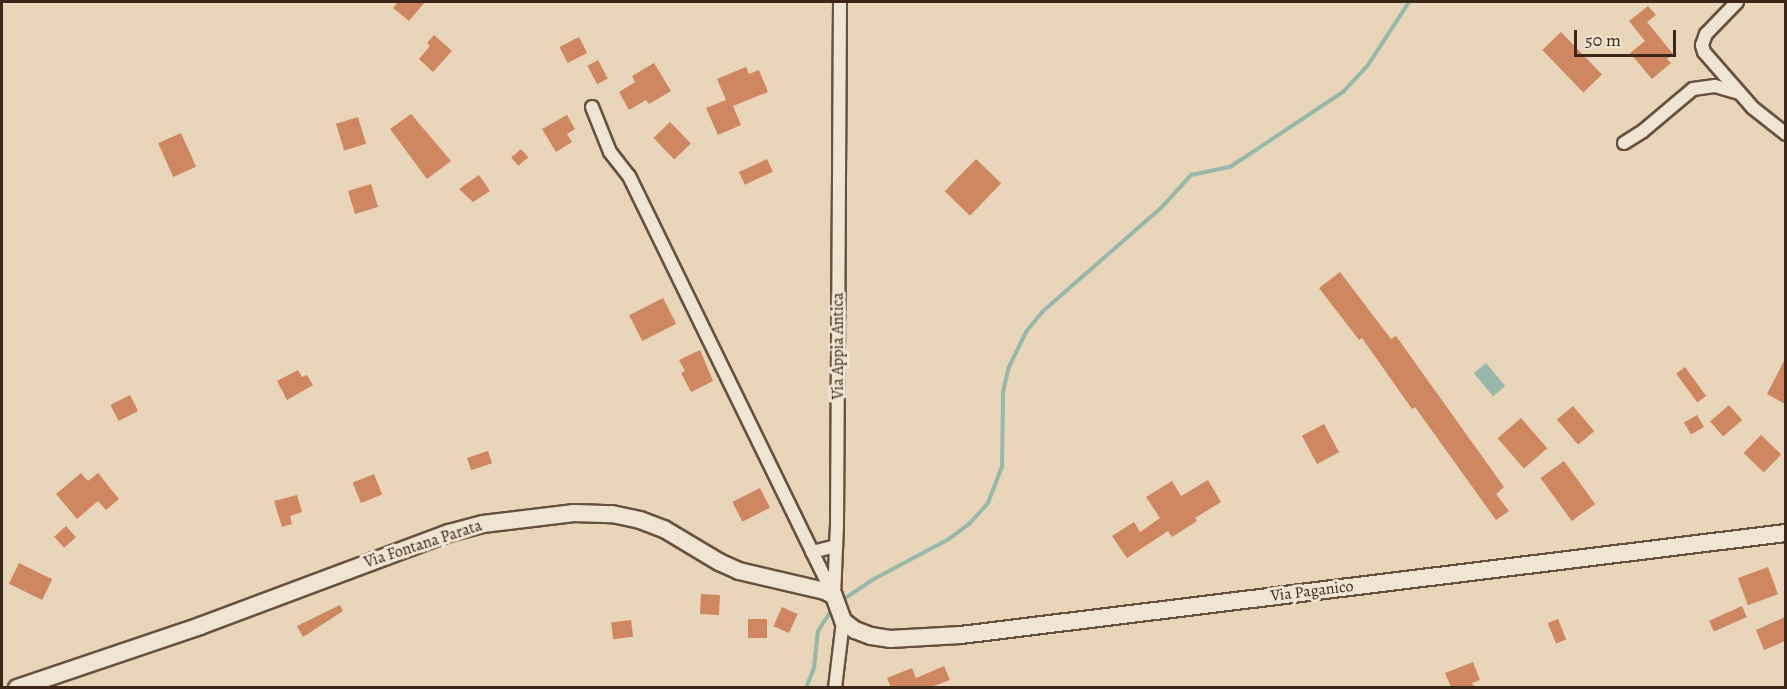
<!DOCTYPE html>
<style>
body{margin:0}
#map{position:relative;width:1787px;height:689px;overflow:hidden;background:#e8d5ba;font-family:Alegreya,serif}
div>[style]{position:absolute}
.water>*{inset:0;background:#98b9aa;transform-origin:0 0}
.stream>*{height:4px;margin:-2px;padding:0 2px;transform-origin:2px;border-radius:2px;background:#98b9aa}
.building>*{inset:0;background:#ce8761;transform-origin:0 0}
.roads{filter:drop-shadow(2px 0 #675240) drop-shadow(-2px 0 #675240) drop-shadow(0 2px #675240) drop-shadow(0 -2px #675240)}
.street>*{height:12px;margin:-6px;padding:0 6px;transform-origin:6px;border-radius:6px;background:#f0e4d2}
.secondary>*{height:16px;margin:-8px;padding:0 8px;transform-origin:8px;border-radius:8px;background:#f0e4d2}
span{translate:-50% -50%;white-space:nowrap;text-align:center;line-height:1.15;-webkit-text-stroke:6px #f0e4d2;paint-order:stroke}
.street-label{font-size:16px;color:#3c2617}
.frame{position:absolute;inset:0;border:3px solid #3c2617;pointer-events:none}
.scale{position:absolute;left:1574px;top:30px;width:102px;height:27px;box-sizing:border-box;border:3px solid #3c2617;border-top:0;padding-left:8px;font-size:18px;line-height:21px;white-space:nowrap;color:#3c2617;-webkit-text-stroke:4px #f0e4d2;paint-order:stroke}
</style>
<div id="map">
<div class="water">
<div style="left:1486px;top:363px;width:30px;height:16px;rotate:50deg"></div>
</div>
<div class="stream">
<div style="left:841px;top:601px;width:40px;rotate:-34deg"></div>
<div style="left:874px;top:579px;width:85px;rotate:-28.1deg"></div>
<div style="left:949px;top:539px;width:26px;rotate:-37deg"></div>
<div style="left:970px;top:523px;width:27px;rotate:-48deg"></div>
<div style="left:988px;top:503px;width:39px;rotate:-69deg"></div>
<div style="left:1002px;top:467px;width:75px;rotate:-89.2deg"></div>
<div style="left:1003px;top:392px;width:26px;rotate:-77deg"></div>
<div style="left:1009px;top:367px;width:39px;rotate:-64deg"></div>
<div style="left:1026px;top:332px;width:26px;rotate:-51deg"></div>
<div style="left:1042px;top:312px;width:158px;rotate:-41.2deg"></div>
<div style="left:1161px;top:208px;width:45px;rotate:-47.7deg"></div>
<div style="left:1191px;top:175px;width:40px;rotate:-12deg"></div>
<div style="left:1230px;top:167px;width:136px;rotate:-33.6deg"></div>
<div style="left:1343px;top:92px;width:37px;rotate:-47deg"></div>
<div style="left:1368px;top:65px;width:75px;rotate:-56.9deg"></div>
<div style="left:806px;top:688px;width:22px;rotate:-68deg"></div>
<div style="left:814px;top:668px;width:37px;rotate:-84deg"></div>
<div style="left:818px;top:631px;width:27px;rotate:-57deg"></div>
</div>
<div class="building">
<div style="clip-path:polygon(398px 2px,425px 2px,409px 21px,393px 8px)"></div>
<div style="clip-path:polygon(1648px 6px,1656px 15px,1647px 22px,1673px 54px,1667px 59px,1671px 63px,1652px 79px,1630px 53px,1645px 41px,1629px 21px)"></div>
<div style="left:1561px;top:32px;width:59px;height:26px;rotate:46deg"></div>
<div style="clip-path:polygon(434px 35px,452px 51px,433px 72px,419px 59px,430px 46px,427px 43px)"></div>
<div style="left:579px;top:37px;width:18px;height:22px;rotate:63deg"></div>
<div style="left:598px;top:60px;width:21px;height:12px;rotate:62deg"></div>
<div style="clip-path:polygon(654px 63px,671px 91px,649px 104px,646px 100px,629px 110px,619px 92px,635px 82px,632px 76px)"></div>
<div style="clip-path:polygon(746px 67px,749px 74px,759px 70px,768px 92px,733px 106px,741px 125px,718px 135px,706px 108px,726px 100px,717px 79px)"></div>
<div style="clip-path:polygon(411px 114px,451px 161px,427px 179px,390px 129px)"></div>
<div style="clip-path:polygon(567px 115px,575px 129px,567px 134px,572px 142px,556px 152px,542px 129px)"></div>
<div style="left:358px;top:117px;width:28px;height:23px;rotate:73deg"></div>
<div style="left:670px;top:122px;width:30px;height:23px;rotate:46deg"></div>
<div style="left:181px;top:133px;width:37px;height:25px;rotate:66deg"></div>
<div style="left:521px;top:149px;width:11px;height:13px;rotate:49deg"></div>
<div style="left:767px;top:159px;width:14px;height:31px;rotate:65deg"></div>
<div style="left:976px;top:159px;width:35px;height:45px;rotate:44deg"></div>
<div style="clip-path:polygon(479px 175px,490px 191px,473px 202px,459px 189px)"></div>
<div style="left:371px;top:184px;width:24px;height:24px;rotate:73deg"></div>
<div style="clip-path:polygon(1340px 272px,1391px 339px,1396px 336px,1504px 487px,1496px 494px,1509px 511px,1496px 520px,1415px 407px,1412px 409px,1362px 338px,1359px 340px,1319px 288px)"></div>
<div style="left:663px;top:298px;width:29px;height:38px;rotate:63deg"></div>
<div style="clip-path:polygon(700px 350px,713px 381px,691px 392px,681px 373px,685px 371px,679px 360px)"></div>
<div style="clip-path:polygon(1785px 359px,1785px 404px,1767px 394px)"></div>
<div style="left:1685px;top:367px;width:36px;height:11px;rotate:54deg"></div>
<div style="clip-path:polygon(298px 370px,302px 377px,307px 375px,313px 385px,287px 400px,277px 381px)"></div>
<div style="left:130px;top:395px;width:18px;height:22px;rotate:63deg"></div>
<div style="left:1729px;top:405px;width:20px;height:25px;rotate:49deg"></div>
<div style="left:1573px;top:406px;width:33px;height:21px;rotate:50deg"></div>
<div style="left:1697px;top:415px;width:14px;height:15px;rotate:60deg"></div>
<div style="left:1521px;top:418px;width:40px;height:31px;rotate:49deg"></div>
<div style="left:1324px;top:424px;width:32px;height:25px;rotate:62deg"></div>
<div style="left:1761px;top:435px;width:28px;height:25px;rotate:44deg"></div>
<div style="left:488px;top:451px;width:13px;height:22px;rotate:72deg"></div>
<div style="left:1564px;top:461px;width:53px;height:29px;rotate:54deg"></div>
<div style="clip-path:polygon(81px 473px,88px 481px,98px 473px,119px 499px,106px 510px,98px 501px,77px 519px,56px 494px)"></div>
<div style="left:374px;top:474px;width:22px;height:23px;rotate:68deg"></div>
<div style="clip-path:polygon(1208px 480px,1221px 502px,1195px 518px,1197px 521px,1172px 537px,1168px 531px,1127px 558px,1112px 536px,1134px 522px,1140px 532px,1160px 518px,1146px 497px,1172px 481px,1181px 496px)"></div>
<div style="left:760px;top:488px;width:22px;height:31px;rotate:63deg"></div>
<div style="clip-path:polygon(297px 495px,302px 512px,290px 516px,292px 524px,282px 527px,274px 501px)"></div>
<div style="left:66px;top:526px;width:15px;height:16px;rotate:48deg"></div>
<div style="left:19px;top:563px;width:37px;height:23px;rotate:26deg"></div>
<div style="left:1768px;top:567px;width:29px;height:32px;rotate:70deg"></div>
<div style="left:701px;top:594px;width:19px;height:20px;rotate:3deg"></div>
<div style="clip-path:polygon(340px 605px,343px 611px,303px 637px,297px 626px)"></div>
<div style="left:1742px;top:606px;width:12px;height:36px;rotate:66deg"></div>
<div style="left:782px;top:607px;width:17px;height:21px;rotate:24deg"></div>
<div style="clip-path:polygon(1785px 617px,1785px 641px,1764px 650px,1756px 630px)"></div>
<div style="left:748px;top:619px;width:19px;height:19px"></div>
<div style="left:1558px;top:619px;width:22px;height:11px;rotate:68deg"></div>
<div style="left:631px;top:620px;width:17px;height:20px;rotate:83deg"></div>
<div style="clip-path:polygon(1473px 662px,1480px 680px,1472px 683px,1474px 687px,1451px 687px,1445px 673px)"></div>
<div style="clip-path:polygon(944px 666px,950px 680px,931px 687px,891px 687px,887px 678px,912px 668px,916px 678px)"></div>
</div>
<div class="roads">
<div class="street">
<div style="left:1737px;top:2px;width:45px;rotate:134.1deg"></div>
<div style="left:1706px;top:34px;width:12px;rotate:110deg"></div>
<div style="left:1702px;top:45px;width:7px;rotate:74deg"></div>
<div style="left:1704px;top:52px;width:74px;rotate:48.8deg"></div>
<div style="left:1753px;top:108px;width:42px;rotate:38.2deg"></div>
<div style="left:592px;top:107px;width:48px;rotate:68.2deg"></div>
<div style="left:610px;top:152px;width:31px;rotate:52deg"></div>
<div style="left:629px;top:176px;width:466px;rotate:64deg"></div>
<div style="left:1624px;top:143px;width:22px;rotate:-32deg"></div>
<div style="left:1643px;top:131px;width:65px;rotate:-40deg"></div>
<div style="left:1693px;top:89px;width:22px;rotate:-8deg"></div>
<div style="left:1715px;top:86px;width:25px;rotate:16deg"></div>
<div style="left:812px;top:552px;width:25px;rotate:-14deg"></div>
<div style="left:834px;top:596px;width:72px;rotate:-87.6deg"></div>
<div style="left:837px;top:524px;width:522px;rotate:-89.67deg"></div>
<div style="left:835px;top:688px;width:67px;rotate:-83.2deg"></div>
</div>
<div class="secondary">
<div style="left:17px;top:688px;width:193px;rotate:-18.7deg"></div>
<div style="left:200px;top:626px;width:266px;rotate:-20.5deg"></div>
<div style="left:449px;top:533px;width:35px;rotate:-15deg"></div>
<div style="left:483px;top:524px;width:92px;rotate:-6.9deg"></div>
<div style="left:574px;top:513px;width:38px;rotate:2deg"></div>
<div style="left:612px;top:514px;width:29px;rotate:12deg"></div>
<div style="left:640px;top:520px;width:26px;rotate:21deg"></div>
<div style="left:664px;top:529px;width:64px;rotate:31deg"></div>
<div style="left:719px;top:562px;width:22px;rotate:24deg"></div>
<div style="left:739px;top:571px;width:88px;rotate:13.1deg"></div>
<div style="left:825px;top:591px;width:10px;rotate:29deg"></div>
<div style="left:834px;top:596px;width:27px;rotate:70deg"></div>
<div style="left:843px;top:621px;width:15px;rotate:37deg"></div>
<div style="left:855px;top:630px;width:17px;rotate:21deg"></div>
<div style="left:871px;top:636px;width:19px;rotate:9deg"></div>
<div style="left:890px;top:639px;width:71px;rotate:-3.2deg"></div>
<div style="left:961px;top:635px;width:831px;rotate:-7.05deg"></div>
</div>
</div>
<div class="street-label">
<span style="left:838px;top:346px;rotate:-90deg">Via Appia Antica</span>
<span style="left:423px;top:544px;rotate:-18deg">Via Fontana Parata</span>
<span style="left:1312px;top:591px;rotate:-7deg">Via Paganico</span>
</div>
<div class="frame"></div>
<div class="scale">50 m</div>
</div>
